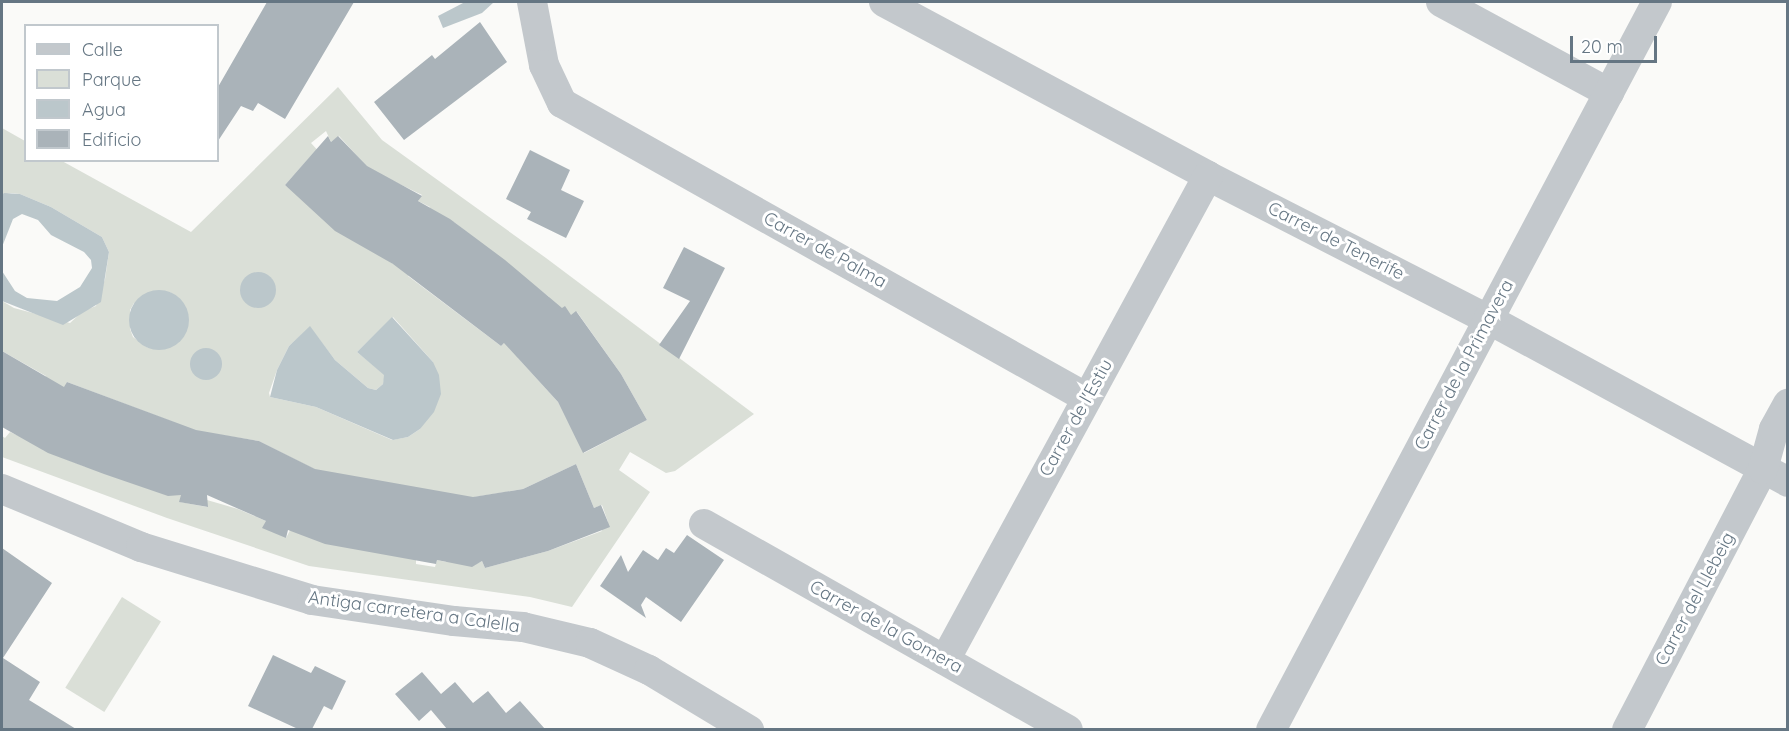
<!DOCTYPE html>
<style>
body{margin:0}
#map{position:relative;width:1789px;height:731px;overflow:hidden;background:#fafaf8;font-family:Quicksand,sans-serif}
div>[style]{position:absolute}
.green>*{inset:0;background:#dadfd7;transform-origin:0 0}
.water>*{inset:0;background:#bbc7cb}
.round{border-radius:50%}
.building>*{inset:0;background:#aab3b9}
.street>*{height:30px;margin:-15px;padding:0 15px;transform-origin:15px;border-radius:15px;background:#c3c8cc}
span{translate:-50% -50%;white-space:nowrap;text-align:center;line-height:1.15;-webkit-text-stroke:6px #fff;paint-order:stroke}
.street-label{font-size:18px;color:#657683}
.frame{position:absolute;inset:0;border:3px solid #657683;pointer-events:none}
.legend{position:absolute;left:24px;top:24px;width:195px;height:138px;box-sizing:border-box;background:#fff;border:2px solid #c1c8cd;margin:0;padding:8px 10px;list-style:none;font-size:18px;color:#657683}
.legend li{display:flex;align-items:center;gap:12px;height:30px}
.legend b{width:30px;border:2px solid #c1c8cd}
.scale{position:absolute;left:1570px;top:36px;width:87px;height:27px;box-sizing:border-box;border:3px solid #657683;border-top:0;padding-left:8px;font-size:18px;line-height:21px;white-space:nowrap;color:#657683;-webkit-text-stroke:4px #fff;paint-order:stroke}
</style>
<div id="map">
<div class="green">
<div style="clip-path:polygon(evenodd,338px 87px,382px 140px,546px 258px,754px 414px,675px 471px,666px 473px,630px 452px,619px 470px,650px 492px,572px 607px,530px 597px,309px 566px,167px 518px,2px 457px,2px 436px,5px 438px,10px 432px,19px 436px,46px 376px,2px 351px,2px 301px,14px 308px,70px 323px,83px 311px,96px 306px,105px 279px,109px 252px,102px 237px,51px 207px,20px 194px,11px 193px,2px 195px,2px 128px,25px 141px,26px 160px,62px 161px,191px 232px,338px 87px,326px 131px,331px 142px,339px 136px,369px 169px,422px 195px,418px 201px,430px 207px,393px 264px,285px 185px,310px 157px,321px 154px,311px 143px,326px 131px,338px 87px,454px 222px,549px 297px,501px 346px,408px 276px,454px 222px,338px 87px,170px 292px,184px 304px,148px 348px,133px 337px,130px 329px,130px 310px,134px 303px,170px 292px,338px 87px,577px 312px,621px 374px,647px 420px,584px 453px,558px 402px,518px 358px,577px 312px,338px 87px,393px 317px,433px 362px,420px 429px,408px 437px,392px 440px,316px 407px,270px 397px,269px 393px,277px 370px,289px 346px,310px 327px,335px 360px,368px 388px,376px 390px,383px 384px,385px 375px,357px 352px,393px 317px,338px 87px,67px 382px,173px 422px,86px 467px,43px 450px,67px 382px,338px 87px,196px 431px,259px 441px,320px 472px,286px 538px,266px 521px,238px 509px,207px 500px,207px 507px,180px 502px,196px 431px,338px 87px,576px 464px,594px 508px,602px 505px,608px 522px,600px 525px,602px 531px,548px 551px,485px 568px,482px 561px,474px 565px,468px 498px,523px 489px,576px 464px,338px 87px,450px 539px,446px 562px,437px 560px,435px 567px,416px 564px,416px 560px,450px 539px)"></div>
<div style="left:122px;top:597px;width:46px;height:107px;rotate:32deg"></div>
</div>
<div class="water">
<div style="clip-path:polygon(465px 2px,494px 2px,482px 13px,443px 28px,438px 16px)"></div>
<div style="clip-path:polygon(4px 193px,20px 194px,51px 207px,102px 237px,109px 252px,101px 302px,63px 325px,2px 301px,2px 271px,15px 291px,27px 298px,57px 301px,80px 287px,92px 268px,91px 260px,84px 252px,51px 235px,38px 220px,22px 214px,13px 219px,2px 247px,2px 195px)"></div>
<div class="round" style="left:240px;top:272px;width:36px;height:36px"></div>
<div class="round" style="left:129px;top:290px;width:60px;height:60px"></div>
<div style="clip-path:polygon(392px 317px,433px 362px,439px 375px,441px 394px,434px 412px,420px 429px,408px 437px,393px 440px,316px 407px,270px 397px,277px 370px,289px 346px,310px 326px,335px 360px,368px 388px,376px 390px,383px 384px,384px 375px,357px 352px)"></div>
<div class="round" style="left:190px;top:348px;width:32px;height:32px"></div>
</div>
<div class="building">
<div style="clip-path:polygon(267px 2px,354px 2px,285px 119px,258px 103px,253px 111px,241px 106px,218px 141px,218px 87px)"></div>
<div style="clip-path:polygon(480px 22px,507px 62px,404px 140px,374px 102px,432px 55px,435px 59px)"></div>
<div style="clip-path:polygon(328px 136px,331px 142px,338px 136px,367px 166px,422px 196px,418px 201px,450px 219px,505px 260px,562px 308px,565px 306px,571px 315px,576px 311px,621px 374px,647px 420px,583px 453px,558px 402px,504px 343px,501px 346px,393px 264px,335px 231px,285px 185px)"></div>
<div style="clip-path:polygon(530px 150px,570px 170px,561px 190px,584px 201px,566px 238px,527px 219px,531px 212px,506px 199px)"></div>
<div style="clip-path:polygon(684px 247px,725px 268px,679px 359px,659px 345px,690px 301px,663px 288px)"></div>
<div style="clip-path:polygon(2px 351px,64px 387px,67px 382px,196px 430px,259px 441px,315px 469px,473px 497px,523px 489px,576px 464px,594px 508px,601px 505px,610px 527px,548px 551px,485px 568px,482px 561px,472px 567px,437px 560px,436px 564px,325px 544px,288px 530px,286px 538px,262px 528px,266px 521px,207px 495px,208px 507px,179px 502px,181px 495px,168px 496px,104px 474px,48px 453px,2px 427px)"></div>
<div style="clip-path:polygon(687px 535px,724px 560px,681px 622px,646px 597px,641px 605px,646px 618px,600px 586px,621px 555px,628px 572px,643px 550px,658px 560px,666px 548px,674px 553px)"></div>
<div style="clip-path:polygon(2px 548px,52px 583px,3px 658px,40px 682px,29px 700px,76px 729px,2px 729px)"></div>
<div style="clip-path:polygon(273px 655px,311px 673px,315px 666px,346px 681px,332px 710px,324px 706px,312px 729px,298px 729px,248px 706px)"></div>
<div style="clip-path:polygon(422px 672px,441px 694px,455px 682px,473px 703px,488px 691px,506px 713px,520px 701px,545px 729px,447px 729px,431px 710px,419px 721px,395px 694px)"></div>
</div>
<div class="street">
<div style="left:532px;top:2px;width:64px;rotate:79.2deg"></div>
<div style="left:544px;top:65px;width:42px;rotate:64.7deg"></div>
<div style="left:562px;top:103px;width:602px;rotate:29.33deg"></div>
<div style="left:884px;top:2px;width:368px;rotate:28.2deg"></div>
<div style="left:1208px;top:176px;width:314px;rotate:27.1deg"></div>
<div style="left:1488px;top:319px;width:341px;rotate:28.5deg"></div>
<div style="left:1441px;top:2px;width:191px;rotate:28.4deg"></div>
<div style="left:2px;top:489px;width:151px;rotate:22.6deg"></div>
<div style="left:141px;top:547px;width:179px;rotate:17.2deg"></div>
<div style="left:312px;top:600px;width:144px;rotate:8.4deg"></div>
<div style="left:454px;top:621px;width:69px;rotate:5deg"></div>
<div style="left:523px;top:627px;width:69px;rotate:13.4deg"></div>
<div style="left:590px;top:643px;width:65px;rotate:24.6deg"></div>
<div style="left:649px;top:670px;width:117px;rotate:31deg"></div>
<div style="left:704px;top:524px;width:418px;rotate:29.5deg"></div>
<div style="left:945px;top:660px;width:551px;rotate:-61.48deg"></div>
<div style="left:1271px;top:730px;width:824px;rotate:-62.07deg"></div>
<div style="left:1627px;top:730px;width:294px;rotate:-62.5deg"></div>
<div style="left:1763px;top:469px;width:41px;rotate:-74.6deg"></div>
<div style="left:1774px;top:429px;width:29px;rotate:-61deg"></div>
</div>
<div class="street-label">
<span style="left:1336px;top:241px;rotate:27deg">Carrer de Tenerife</span>
<span style="left:825px;top:250px;rotate:29deg">Carrer de Palma</span>
<span style="left:1464px;top:365px;rotate:-62deg">Carrer de la Primavera</span>
<span style="left:1076px;top:418px;rotate:-61deg">Carrer de l'Estiu</span>
<span style="left:1695px;top:599px;rotate:-62deg">Carrer del Llebeig</span>
<span style="left:414px;top:612px;rotate:8deg">Antiga carretera a Calella</span>
<span style="left:886px;top:627px;rotate:29deg">Carrer de la Gomera</span>
</div>
<div class="frame"></div>
<ul class="legend">
<li><b style="height:8px;background:#c3c8cc"></b>Calle</li>
<li><b style="height:16px;background:#dadfd7"></b>Parque</li>
<li><b style="height:16px;background:#bbc7cb"></b>Agua</li>
<li><b style="height:16px;background:#aab3b9"></b>Edificio</li>
</ul>
<div class="scale">20 m</div>
</div>
